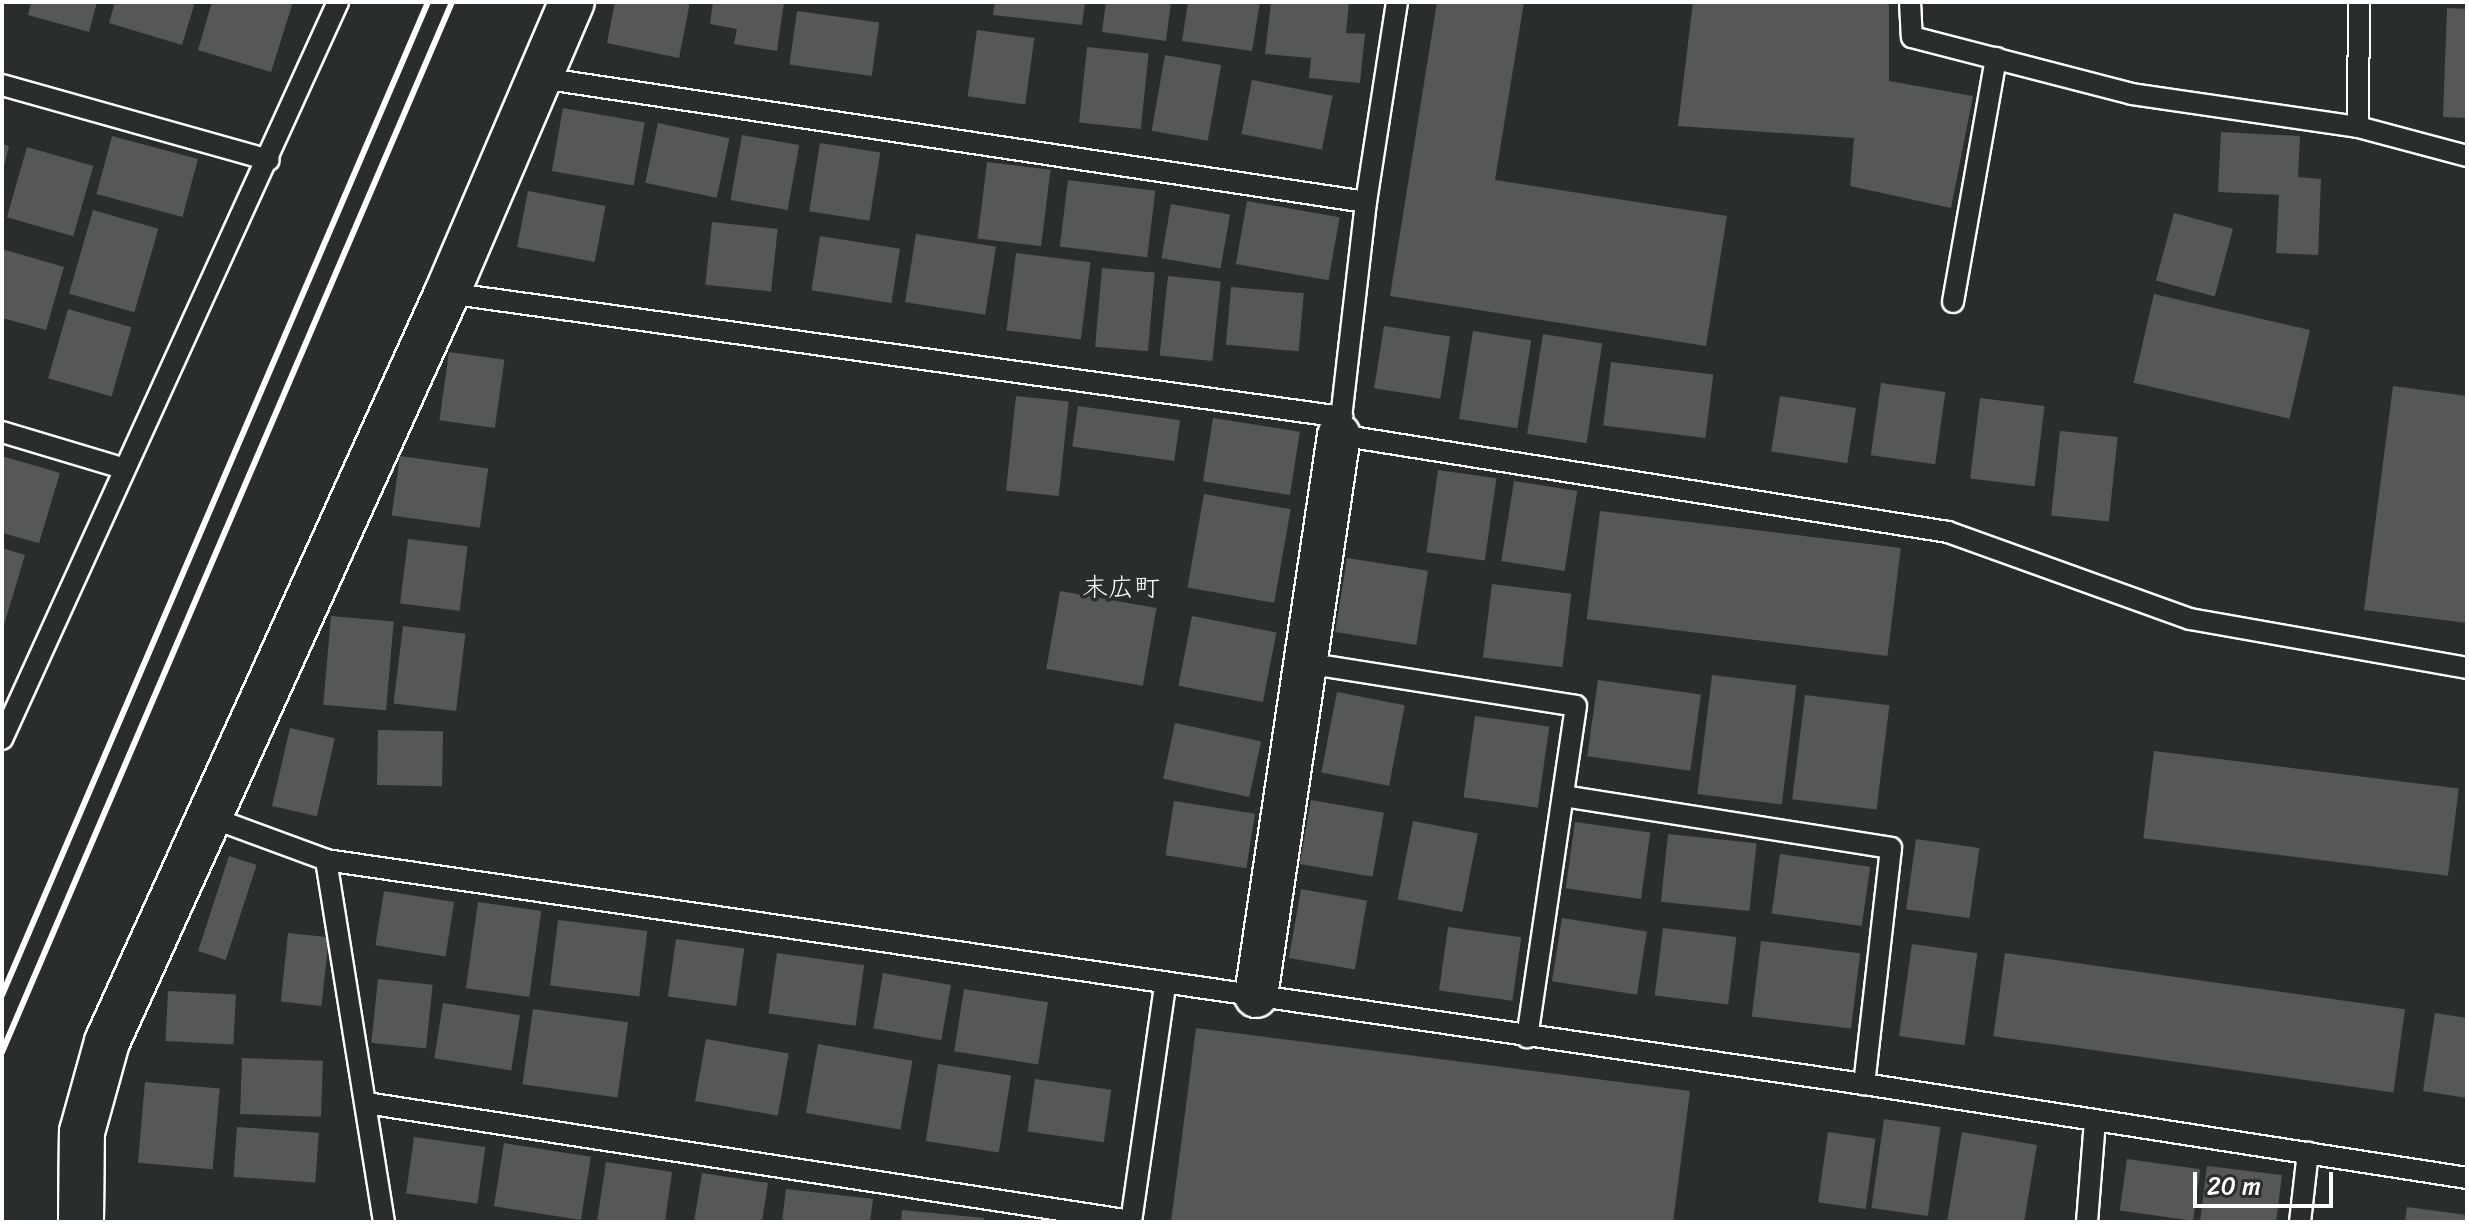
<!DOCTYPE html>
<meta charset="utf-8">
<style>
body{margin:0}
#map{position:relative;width:2469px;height:1224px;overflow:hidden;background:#2a2d2e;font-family:Sriracha,"Klee One",sans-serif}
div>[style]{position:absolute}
.building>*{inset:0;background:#555758;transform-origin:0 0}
.roads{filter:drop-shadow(2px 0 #fff) drop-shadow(-2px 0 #fff) drop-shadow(0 2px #fff) drop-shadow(0 -2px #fff)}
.lane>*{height:20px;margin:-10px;padding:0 10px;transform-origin:10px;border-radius:10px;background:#2a2d2e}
.street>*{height:42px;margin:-21px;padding:0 21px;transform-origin:21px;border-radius:21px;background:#2a2d2e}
.secondary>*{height:44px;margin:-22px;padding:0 22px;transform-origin:22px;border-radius:22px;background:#2a2d2e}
.rail>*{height:6px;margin:-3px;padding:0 3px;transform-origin:3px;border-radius:3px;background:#fff}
span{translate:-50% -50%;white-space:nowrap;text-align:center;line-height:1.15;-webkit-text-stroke:7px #2a2d2e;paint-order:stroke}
.neighbourhood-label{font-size:26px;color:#fff}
.frame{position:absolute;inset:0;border:4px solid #fff;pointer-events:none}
.scale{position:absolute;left:2193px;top:1172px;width:140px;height:36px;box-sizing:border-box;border:4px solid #fff;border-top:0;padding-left:10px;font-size:24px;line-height:28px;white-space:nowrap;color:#fff;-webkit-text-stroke:6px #2a2d2e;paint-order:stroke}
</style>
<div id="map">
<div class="building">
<div style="clip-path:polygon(31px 2px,97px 2px,89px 32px,28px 15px)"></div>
<div style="clip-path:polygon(115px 2px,195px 2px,182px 45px,109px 23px)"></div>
<div style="clip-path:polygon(212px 2px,293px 2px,271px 72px,198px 50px)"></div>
<div style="clip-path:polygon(615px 2px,690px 2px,679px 58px,607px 43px)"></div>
<div style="clip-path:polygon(713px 2px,784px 2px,777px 51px,734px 44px,737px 29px,710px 24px)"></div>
<div style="clip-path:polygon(995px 2px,1085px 2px,1082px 25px,993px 15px)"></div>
<div style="clip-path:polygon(1106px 2px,1171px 2px,1166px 41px,1102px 32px)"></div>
<div style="clip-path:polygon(1188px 2px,1260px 2px,1252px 51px,1182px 41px)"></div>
<div style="clip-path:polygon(1271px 2px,1349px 2px,1346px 33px,1365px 34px,1360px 83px,1309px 78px,1311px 58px,1265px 54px)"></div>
<div style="clip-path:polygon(1437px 2px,1524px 2px,1495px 180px,1727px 216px,1706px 346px,1390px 296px)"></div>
<div style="clip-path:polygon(1693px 2px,1889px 2px,1889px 81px,1973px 96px,1951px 208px,1850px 186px,1854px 138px,1678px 126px)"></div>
<div style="clip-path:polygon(2447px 8px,2467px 9px,2467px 118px,2443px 117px)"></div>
<div style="left:797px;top:11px;width:83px;height:54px;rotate:8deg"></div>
<div style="left:977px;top:30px;width:58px;height:67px;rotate:8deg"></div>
<div style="left:1087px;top:47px;width:62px;height:76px;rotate:6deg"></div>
<div style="left:1165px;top:55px;width:57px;height:77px;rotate:10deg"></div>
<div style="left:1252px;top:80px;width:82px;height:55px;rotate:11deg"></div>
<div style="left:563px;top:108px;width:83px;height:64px;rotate:10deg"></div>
<div style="left:658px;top:123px;width:73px;height:61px;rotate:12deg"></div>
<div style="clip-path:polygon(2221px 132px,2300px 136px,2298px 177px,2321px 179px,2318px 255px,2276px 253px,2279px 195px,2218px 192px)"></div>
<div style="left:742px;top:135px;width:58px;height:66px;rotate:10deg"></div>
<div style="left:112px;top:136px;width:89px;height:60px;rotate:15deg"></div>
<div style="left:820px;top:143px;width:61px;height:69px;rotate:9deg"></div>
<div style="clip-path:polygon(2px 144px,9px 146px,3px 170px,2px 169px)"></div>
<div style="left:27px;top:147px;width:69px;height:73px;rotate:16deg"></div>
<div style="left:987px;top:162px;width:64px;height:77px;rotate:7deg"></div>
<div style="left:1068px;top:180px;width:88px;height:67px;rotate:7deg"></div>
<div style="left:528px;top:191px;width:79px;height:57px;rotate:11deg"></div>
<div style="left:1247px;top:201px;width:94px;height:64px;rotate:10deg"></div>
<div style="left:1171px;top:204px;width:60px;height:55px;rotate:10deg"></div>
<div style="left:93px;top:210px;width:68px;height:87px;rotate:16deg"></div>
<div style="left:2174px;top:213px;width:61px;height:70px;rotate:15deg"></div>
<div style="left:712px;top:222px;width:66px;height:63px;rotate:6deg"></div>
<div style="left:916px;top:234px;width:81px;height:69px;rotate:9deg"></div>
<div style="left:820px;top:236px;width:81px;height:55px;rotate:9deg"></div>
<div style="clip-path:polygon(2px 249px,64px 267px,46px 330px,2px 318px)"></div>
<div style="left:1016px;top:253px;width:75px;height:78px;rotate:7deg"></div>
<div style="left:1102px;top:268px;width:53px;height:79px;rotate:5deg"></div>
<div style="left:1168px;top:276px;width:53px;height:80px;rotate:6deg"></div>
<div style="left:1231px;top:287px;width:73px;height:58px;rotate:5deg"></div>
<div style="left:2154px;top:294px;width:160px;height:91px;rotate:13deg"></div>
<div style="left:68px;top:309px;width:66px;height:72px;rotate:16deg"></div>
<div style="left:1384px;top:326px;width:67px;height:63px;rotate:9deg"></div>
<div style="left:1473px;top:331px;width:59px;height:89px;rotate:9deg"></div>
<div style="left:1543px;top:334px;width:60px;height:101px;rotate:9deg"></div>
<div style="left:449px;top:352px;width:56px;height:69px;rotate:8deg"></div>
<div style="left:1611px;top:362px;width:103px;height:64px;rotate:7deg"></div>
<div style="left:1881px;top:383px;width:65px;height:73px;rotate:8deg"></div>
<div style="clip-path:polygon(2393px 386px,2467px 396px,2467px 623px,2364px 610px)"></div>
<div style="left:1016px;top:396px;width:53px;height:95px;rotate:6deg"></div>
<div style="left:1780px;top:396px;width:77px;height:56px;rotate:9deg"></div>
<div style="left:1980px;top:398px;width:65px;height:81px;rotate:7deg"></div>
<div style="left:1078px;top:406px;width:103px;height:41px;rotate:8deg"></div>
<div style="left:1213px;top:418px;width:88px;height:64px;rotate:9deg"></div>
<div style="left:2060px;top:431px;width:58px;height:85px;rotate:6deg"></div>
<div style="clip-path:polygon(2px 456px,60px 473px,39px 543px,2px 533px)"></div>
<div style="left:400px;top:456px;width:89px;height:60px;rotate:8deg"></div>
<div style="left:1438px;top:470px;width:59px;height:83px;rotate:8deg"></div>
<div style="left:1514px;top:481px;width:64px;height:81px;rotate:9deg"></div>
<div style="left:1204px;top:494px;width:88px;height:95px;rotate:10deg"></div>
<div style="left:1600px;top:511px;width:303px;height:109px;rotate:7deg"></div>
<div style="left:408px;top:539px;width:60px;height:65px;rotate:7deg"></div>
<div style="clip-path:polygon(2px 548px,25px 555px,3px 628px,2px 627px)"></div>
<div style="left:1347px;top:558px;width:82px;height:75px;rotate:9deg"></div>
<div style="left:1492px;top:584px;width:80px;height:74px;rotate:7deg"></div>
<div style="left:1060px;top:591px;width:98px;height:79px;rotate:10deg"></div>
<div style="left:331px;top:616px;width:63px;height:89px;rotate:5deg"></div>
<div style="left:1192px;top:616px;width:86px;height:71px;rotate:11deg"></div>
<div style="left:403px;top:626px;width:63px;height:78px;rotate:7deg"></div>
<div style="left:1712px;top:675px;width:85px;height:120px;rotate:7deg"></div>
<div style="left:1598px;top:680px;width:104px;height:77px;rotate:8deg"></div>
<div style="left:1337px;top:692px;width:69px;height:82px;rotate:11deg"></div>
<div style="left:1805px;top:695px;width:85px;height:105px;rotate:7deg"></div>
<div style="left:1475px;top:716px;width:75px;height:82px;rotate:8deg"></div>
<div style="left:1175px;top:723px;width:88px;height:57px;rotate:12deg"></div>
<div style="left:290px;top:728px;width:46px;height:80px;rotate:13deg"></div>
<div style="left:378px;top:730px;width:65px;height:55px;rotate:1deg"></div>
<div style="left:2154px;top:751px;width:307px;height:88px;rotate:7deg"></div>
<div style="left:1311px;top:800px;width:74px;height:65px;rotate:10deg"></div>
<div style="left:1174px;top:801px;width:82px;height:55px;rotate:9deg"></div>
<div style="left:1413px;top:821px;width:66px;height:80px;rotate:11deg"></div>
<div style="left:1575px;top:822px;width:76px;height:67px;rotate:8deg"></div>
<div style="left:1668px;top:834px;width:89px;height:68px;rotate:6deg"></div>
<div style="left:1916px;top:839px;width:64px;height:71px;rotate:8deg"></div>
<div style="left:1780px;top:854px;width:91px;height:60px;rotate:8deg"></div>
<div style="left:229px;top:856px;width:29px;height:100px;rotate:18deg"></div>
<div style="left:1301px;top:889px;width:67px;height:70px;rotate:10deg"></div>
<div style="left:384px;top:891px;width:71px;height:55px;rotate:9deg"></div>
<div style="left:478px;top:902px;width:64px;height:87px;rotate:8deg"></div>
<div style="left:1562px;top:918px;width:86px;height:64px;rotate:9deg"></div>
<div style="left:558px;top:920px;width:90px;height:66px;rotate:7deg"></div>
<div style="left:1448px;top:927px;width:74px;height:64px;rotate:8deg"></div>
<div style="left:1663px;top:928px;width:74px;height:68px;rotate:7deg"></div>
<div style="left:288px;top:933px;width:41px;height:69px;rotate:6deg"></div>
<div style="left:676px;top:939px;width:69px;height:58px;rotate:8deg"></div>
<div style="left:1761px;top:941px;width:100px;height:76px;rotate:7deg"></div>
<div style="left:1912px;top:944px;width:66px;height:93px;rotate:8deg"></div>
<div style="left:777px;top:953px;width:88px;height:61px;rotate:8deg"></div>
<div style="left:2005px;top:953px;width:404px;height:84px;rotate:8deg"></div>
<div style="left:883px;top:973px;width:69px;height:56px;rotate:10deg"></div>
<div style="left:378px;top:979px;width:55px;height:64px;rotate:6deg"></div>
<div style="left:964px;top:989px;width:85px;height:63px;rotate:9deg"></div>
<div style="left:168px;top:991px;width:68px;height:50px;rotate:3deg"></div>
<div style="left:443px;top:1003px;width:78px;height:56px;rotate:9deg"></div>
<div style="left:533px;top:1009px;width:96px;height:76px;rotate:8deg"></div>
<div style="clip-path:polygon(2435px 1013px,2467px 1018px,2467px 1098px,2423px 1091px)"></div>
<div style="clip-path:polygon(1196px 1028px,1690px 1091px,1673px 1222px,1171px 1222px)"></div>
<div style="left:706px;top:1039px;width:84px;height:63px;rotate:10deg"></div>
<div style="left:818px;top:1044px;width:96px;height:70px;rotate:10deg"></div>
<div style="left:242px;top:1058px;width:81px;height:56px;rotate:2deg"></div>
<div style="left:938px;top:1064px;width:74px;height:78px;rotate:9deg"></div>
<div style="left:1035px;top:1079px;width:77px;height:53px;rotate:8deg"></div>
<div style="left:145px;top:1082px;width:75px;height:81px;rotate:5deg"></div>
<div style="left:1884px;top:1119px;width:57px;height:90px;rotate:8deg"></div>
<div style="left:237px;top:1127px;width:82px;height:50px;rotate:4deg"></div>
<div style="left:1828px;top:1132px;width:48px;height:71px;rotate:8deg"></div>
<div style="clip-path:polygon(1962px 1132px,2037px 1145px,2024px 1222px,1947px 1222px)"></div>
<div style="left:414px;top:1137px;width:72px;height:57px;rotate:8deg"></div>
<div style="left:504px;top:1143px;width:88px;height:64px;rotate:9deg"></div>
<div style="left:2127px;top:1159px;width:74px;height:52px;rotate:8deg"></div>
<div style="clip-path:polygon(606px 1162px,672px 1172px,665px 1222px,597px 1222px)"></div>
<div style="clip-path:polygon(2207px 1166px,2282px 1175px,2276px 1222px,2200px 1222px)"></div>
<div style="clip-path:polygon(702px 1173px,768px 1183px,762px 1222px,694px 1222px)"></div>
<div style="clip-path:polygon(786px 1189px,873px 1199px,870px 1222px,782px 1222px)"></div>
<div style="clip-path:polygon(2407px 1207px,2467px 1215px,2467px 1222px,2405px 1222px)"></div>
<div style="clip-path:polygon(902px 1210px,984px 1218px,983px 1222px,901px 1222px)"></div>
</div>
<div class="roads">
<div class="lane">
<div style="left:1397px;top:2px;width:202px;rotate:98.8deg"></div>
<div style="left:1366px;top:202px;width:235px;rotate:96.6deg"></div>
<div style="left:1339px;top:435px;width:617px;rotate:9.05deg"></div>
<div style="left:1948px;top:532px;width:257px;rotate:19.8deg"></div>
<div style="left:2190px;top:619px;width:281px;rotate:10deg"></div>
<div style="left:1910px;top:2px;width:35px;rotate:87deg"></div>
<div style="left:1912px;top:37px;width:227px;rotate:14.5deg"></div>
<div style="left:2132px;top:94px;width:228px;rotate:8.3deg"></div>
<div style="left:2359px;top:2px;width:125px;rotate:90.5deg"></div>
<div style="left:2358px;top:127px;width:113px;rotate:14.9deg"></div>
<div style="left:541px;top:78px;width:834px;rotate:8.55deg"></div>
<div style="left:2px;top:85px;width:277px;rotate:15.7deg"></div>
<div style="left:447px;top:293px;width:904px;rotate:7.89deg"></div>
<div style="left:1953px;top:302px;width:248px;rotate:-80deg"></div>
<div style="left:2px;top:432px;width:128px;rotate:16.7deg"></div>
<div style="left:1305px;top:663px;width:274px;rotate:9deg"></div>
<div style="left:1576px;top:706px;width:335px;rotate:98.4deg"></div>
<div style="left:2px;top:739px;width:810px;rotate:-65.49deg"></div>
<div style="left:1563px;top:796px;width:332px;rotate:9deg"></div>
<div style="left:1891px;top:848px;width:238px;rotate:96.5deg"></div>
<div style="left:210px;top:817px;width:124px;rotate:20.3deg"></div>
<div style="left:326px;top:860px;width:1554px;rotate:8.29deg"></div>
<div style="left:1864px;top:1084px;width:610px;rotate:8.86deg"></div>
<div style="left:326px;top:860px;width:366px;rotate:80.9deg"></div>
<div style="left:366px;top:1103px;width:774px;rotate:8.77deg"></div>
<div style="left:1131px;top:1222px;width:239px;rotate:-81.8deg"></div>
<div style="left:2087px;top:1222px;width:101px;rotate:-85.5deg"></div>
<div style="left:2300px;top:1222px;width:70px;rotate:-83.5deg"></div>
</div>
<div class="street">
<div style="left:1256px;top:996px;width:567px;rotate:-81.58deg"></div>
</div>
<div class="secondary">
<div style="left:81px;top:1222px;width:90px;rotate:-89.4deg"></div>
<div style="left:82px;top:1132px;width:93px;rotate:-74.5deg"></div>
<div style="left:107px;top:1042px;width:823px;rotate:-65.58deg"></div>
<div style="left:447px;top:293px;width:317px;rotate:-66.8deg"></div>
</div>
</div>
<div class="rail">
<div style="left:2px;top:995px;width:1081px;rotate:-66.78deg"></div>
<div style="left:2px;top:1052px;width:1142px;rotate:-66.8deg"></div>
</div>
<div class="neighbourhood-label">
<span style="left:1121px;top:588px">末広町</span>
</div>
<div class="frame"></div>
<div class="scale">20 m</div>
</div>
